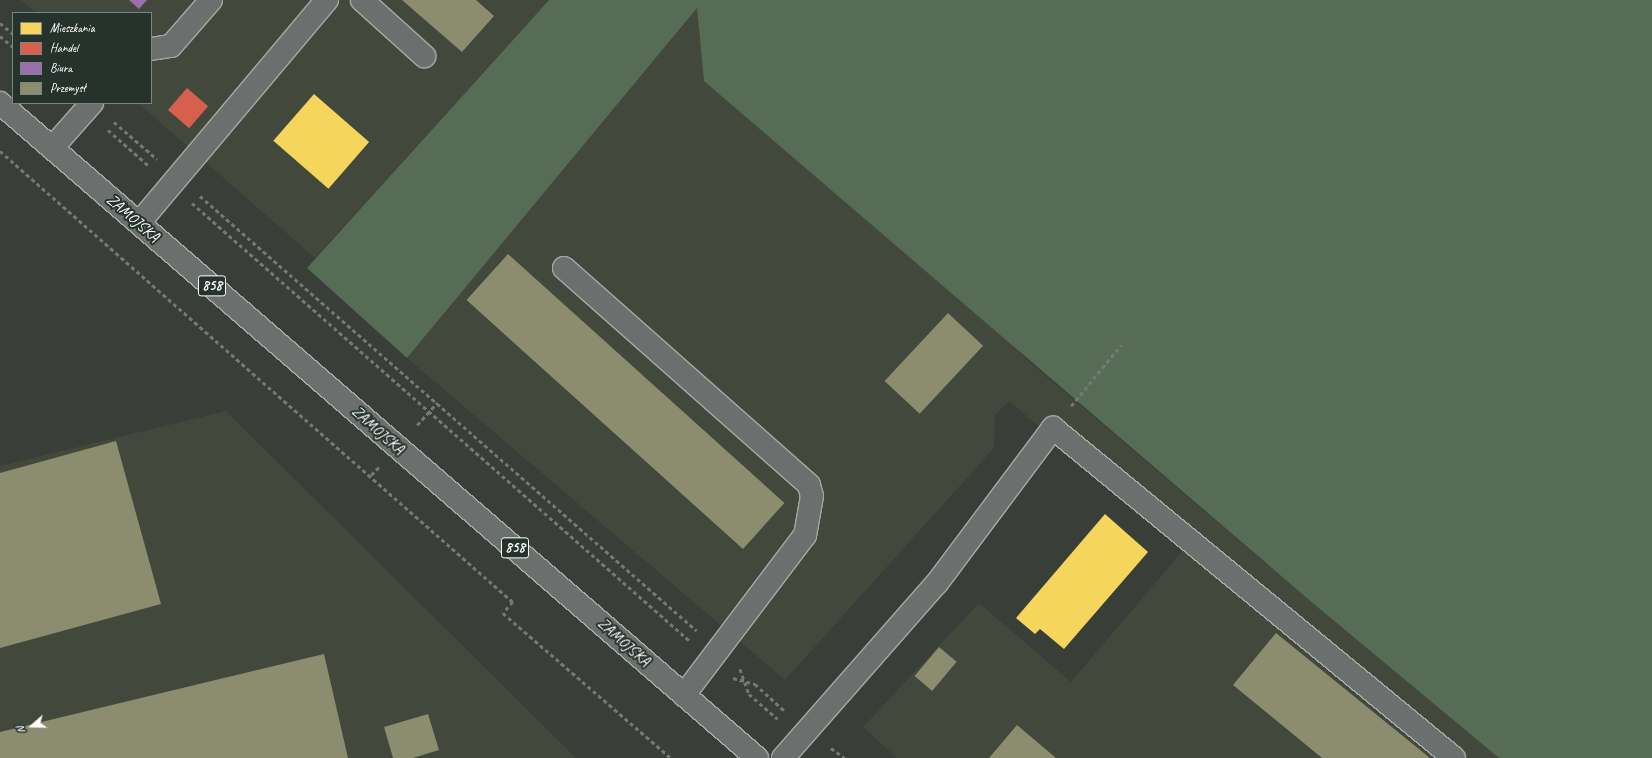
<!DOCTYPE html>
<meta charset="utf-8">
<style>
body{margin:0}
#map{position:relative;width:1652px;height:758px;overflow:hidden;background:#393e38;font-family:Caveat,sans-serif}
div>[style]{position:absolute}
.built>*{inset:0;background:#42483b}
.green>*{inset:0;background:#566c54}
.homes>*{inset:0;background:#f6d55c;transform-origin:0 0}
.shops>*{inset:0;background:#d6604d;transform-origin:0 0}
.offices>*{inset:0;background:#9970ab}
.industry>*{inset:0;background:#8c8c6e;transform-origin:0 0}
.path>*{height:2.5px;margin-top:-1.25px;transform-origin:0;background:repeating-linear-gradient(90deg,#757876 0 4px,transparent 0 7px)}
.roads{filter:drop-shadow(1px 0 #a6a8a5) drop-shadow(-1px 0 #a6a8a5) drop-shadow(0 1px #a6a8a5) drop-shadow(0 -1px #a6a8a5)}
.minor>*{height:22px;margin:-11px;padding:0 11px;transform-origin:11px;border-radius:11px;background:#6b6f6d}
.major>*{height:22px;margin:-11px;padding:0 11px;transform-origin:11px;border-radius:11px;background:#6b6f6d}
span{translate:-50% -50%;white-space:nowrap;text-align:center;line-height:1.15;-webkit-text-stroke:4px #26332d;paint-order:stroke}
.shield-label span{padding:1px 3px;background:#26332d;border:1px solid;border-radius:3px;-webkit-text-stroke-width:0}
.shield-label{font-size:15px;color:#fff;font-weight:700}
.street-label{font-size:16px;color:#fff}
.legend{position:absolute;left:12px;top:12px;width:140px;height:92px;box-sizing:border-box;background:#26332d;border:1px solid #7d8581;margin:0;padding:5px 7px;list-style:none;font-size:12px;color:#fff}
.legend li{display:flex;align-items:center;gap:8px;height:20px}
.legend b{width:20px;border:1px solid #7d8581}
.north{position:absolute;left:12px;top:706px;width:40px;height:40px;-webkit-text-stroke:3px #26332d;paint-order:stroke;rotate:250deg;font-size:11px;font-weight:700;line-height:16px;text-align:center;color:#fff}
.north::after{content:'';display:block;margin:auto;width:14px;height:18px;background:#fff;clip-path:polygon(50% 0,100% 100%,50% 72%,0 100%)}
</style>
<div id="map">
<div class="built">
<div style="clip-path:polygon(21px 0,549px 0,315px 258px,138px 103px,151px 103px,151px 13px,36px 13px)"></div>
<div style="clip-path:polygon(697px 7px,1027px 360px,1315px 605px,1499px 758px,897px 758px,863px 727px,979px 603px,1071px 682px,1184px 549px,1009px 401px,995px 415px,994px 448px,785px 680px,407px 358px)"></div>
<div style="clip-path:polygon(226px 411px,576px 758px,0 758px,0 466px)"></div>
</div>
<div class="green">
<div style="clip-path:polygon(549px 0,1652px 0,1652px 758px,1499px 758px,1315px 605px,704px 81px,697px 8px,407px 358px,307px 268px)"></div>
</div>
<div class="homes">
<div style="left:314px;top:94px;width:73px;height:62px;rotate:41deg"></div>
<div style="clip-path:polygon(1105px 514px,1148px 552px,1064px 649px,1040px 629px,1035px 634px,1016px 618px)"></div>
</div>
<div class="shops">
<div style="left:187px;top:88px;width:28px;height:29px;rotate:41deg"></div>
</div>
<div class="offices">
<div style="clip-path:polygon(129px 0,147px 0,139px 9px)"></div>
</div>
<div class="industry">
<div style="clip-path:polygon(402px 0,476px 0,494px 16px,462px 52px)"></div>
<div style="left:508px;top:254px;width:372px;height:62px;rotate:42deg"></div>
<div style="left:948px;top:313px;width:48px;height:93px;rotate:43deg"></div>
<div style="clip-path:polygon(116px 441px,161px 604px,0 648px,0 473px)"></div>
<div style="clip-path:polygon(1276px 633px,1430px 758px,1322px 758px,1233px 685px)"></div>
<div style="left:939px;top:647px;width:23px;height:38px;rotate:40deg"></div>
<div style="clip-path:polygon(324px 654px,348px 758px,0 758px,0 732px)"></div>
<div style="clip-path:polygon(428px 714px,439px 750px,413px 758px,393px 758px,384px 727px)"></div>
<div style="clip-path:polygon(1017px 725px,1056px 758px,989px 758px)"></div>
</div>
<div class="path">
<div style="left:0;top:23px;width:17px;rotate:40deg"></div>
<div style="left:0;top:36px;width:17px;rotate:40deg"></div>
<div style="left:114px;top:122px;width:57px;rotate:40.7deg"></div>
<div style="left:108px;top:130px;width:55px;rotate:41.3deg"></div>
<div style="left:0;top:151px;width:683px;rotate:41.32deg"></div>
<div style="left:513px;top:602px;width:15px;rotate:132deg"></div>
<div style="left:503px;top:613px;width:222px;rotate:40.8deg"></div>
<div style="left:200px;top:196px;width:660px;rotate:41.19deg"></div>
<div style="left:192px;top:203px;width:663px;rotate:41.33deg"></div>
<div style="left:1071px;top:406px;width:79px;rotate:-50.7deg"></div>
<div style="left:417px;top:425px;width:30px;rotate:-48deg"></div>
<div style="left:371px;top:475px;width:11px;rotate:-45deg"></div>
<div style="left:740px;top:669px;width:27px;rotate:70deg"></div>
<div style="left:749px;top:694px;width:38px;rotate:41deg"></div>
<div style="left:733px;top:678px;width:23px;rotate:15deg"></div>
<div style="left:755px;top:684px;width:42px;rotate:42.1deg"></div>
<div style="left:831px;top:748px;width:17px;rotate:36deg"></div>
</div>
<div class="roads">
<div class="minor">
<div style="left:362px;top:0;width:84px;rotate:42.1deg"></div>
<div style="left:151px;top:49px;width:20px;rotate:-9deg"></div>
<div style="left:171px;top:46px;width:61px;rotate:-49deg"></div>
<div style="left:52px;top:148px;width:60px;rotate:-48.4deg"></div>
<div style="left:139px;top:223px;width:292px;rotate:-49.9deg"></div>
<div style="left:564px;top:268px;width:327px;rotate:41.5deg"></div>
<div style="left:809px;top:485px;width:11px;rotate:75deg"></div>
<div style="left:812px;top:496px;width:40px;rotate:100deg"></div>
<div style="left:805px;top:535px;width:201px;rotate:127.1deg"></div>
<div style="left:783px;top:758px;width:233px;rotate:-48.7deg"></div>
<div style="left:937px;top:583px;width:194px;rotate:-53.2deg"></div>
<div style="left:1053px;top:428px;width:519px;rotate:39.45deg"></div>
</div>
<div class="major">
<div style="left:0;top:103px;width:1001px;rotate:40.87deg"></div>
</div>
</div>
<div class="shield-label">
<span style="left:212px;top:286px">858</span>
<span style="left:515px;top:548px">858</span>
</div>
<div class="street-label">
<span style="left:133px;top:218px;rotate:41deg">ZAMOJSKA</span>
<span style="left:378px;top:430px;rotate:41deg">ZAMOJSKA</span>
<span style="left:624px;top:642px;rotate:41deg">ZAMOJSKA</span>
</div>
<ul class="legend">
<li><b style="height:11px;background:#f6d55c"></b>Mieszkania</li>
<li><b style="height:11px;background:#d6604d"></b>Handel</li>
<li><b style="height:11px;background:#9970ab"></b>Biura</li>
<li><b style="height:11px;background:#8c8c6e"></b>Przemysł</li>
</ul>
<div class="north">N</div>
</div>
